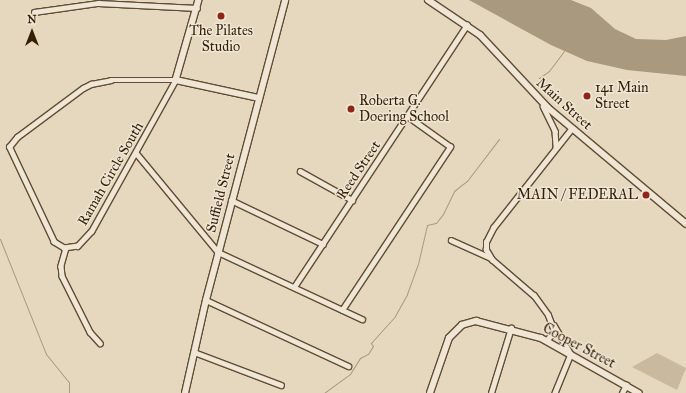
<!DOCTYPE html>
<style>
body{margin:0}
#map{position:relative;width:686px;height:393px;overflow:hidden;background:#e6d8be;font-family:"IM FELL Great Primer",serif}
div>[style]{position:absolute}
.green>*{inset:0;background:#c8b99f}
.water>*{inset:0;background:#a9997f}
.stream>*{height:1px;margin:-0.5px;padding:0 0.5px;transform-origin:0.5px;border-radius:0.5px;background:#a9997f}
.roads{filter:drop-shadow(1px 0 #604d33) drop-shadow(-1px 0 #604d33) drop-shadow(0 1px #604d33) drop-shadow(0 -1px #604d33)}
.minor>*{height:4.5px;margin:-2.25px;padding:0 2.25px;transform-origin:2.25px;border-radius:2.25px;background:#efe6d5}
.tertiary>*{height:5.5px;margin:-2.75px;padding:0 2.75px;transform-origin:2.75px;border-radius:2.75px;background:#efe6d5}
.secondary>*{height:6px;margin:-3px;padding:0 3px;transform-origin:3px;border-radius:3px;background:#efe6d5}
.dots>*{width:11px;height:11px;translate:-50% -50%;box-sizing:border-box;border:2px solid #efe6d5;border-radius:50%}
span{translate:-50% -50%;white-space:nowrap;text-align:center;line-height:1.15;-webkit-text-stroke:3px #efe6d5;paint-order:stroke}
.poi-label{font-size:14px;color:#341f05}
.left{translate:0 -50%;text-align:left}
.right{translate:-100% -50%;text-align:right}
.street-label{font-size:14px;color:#341f05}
.north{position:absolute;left:12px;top:12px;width:40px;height:40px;-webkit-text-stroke:3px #efe6d5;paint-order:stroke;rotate:0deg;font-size:11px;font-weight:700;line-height:16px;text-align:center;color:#341f05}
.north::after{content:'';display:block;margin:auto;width:14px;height:18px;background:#341f05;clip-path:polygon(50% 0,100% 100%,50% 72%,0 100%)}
</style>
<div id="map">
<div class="green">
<div style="clip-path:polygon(657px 353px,686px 368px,677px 390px,632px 367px)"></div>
</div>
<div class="water">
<div style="clip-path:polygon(469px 0,571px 0,591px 8px,615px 29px,636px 39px,666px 40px,686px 36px,686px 76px,627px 70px,587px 61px,551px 45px)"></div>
</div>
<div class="stream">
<div style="left:539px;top:78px;width:12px;rotate:-35deg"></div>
<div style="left:549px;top:71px;width:25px;rotate:-53deg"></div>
<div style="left:0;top:239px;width:124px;rotate:68.2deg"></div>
<div style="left:46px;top:354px;width:36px;rotate:51deg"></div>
<div style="left:69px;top:382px;width:11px;rotate:90deg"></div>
<div style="left:324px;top:393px;width:32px;rotate:-36deg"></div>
<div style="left:350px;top:374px;width:19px;rotate:-58deg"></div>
<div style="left:360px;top:358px;width:9px;rotate:-27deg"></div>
<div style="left:368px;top:354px;width:9px;rotate:-58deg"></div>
<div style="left:373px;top:346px;width:4px;rotate:-124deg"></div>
<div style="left:371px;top:343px;width:36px;rotate:-48deg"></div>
<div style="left:395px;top:316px;width:25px;rotate:-61deg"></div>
<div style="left:407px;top:294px;width:32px;rotate:-70deg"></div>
<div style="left:418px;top:264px;width:40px;rotate:-77deg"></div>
<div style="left:427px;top:225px;width:9px;rotate:-13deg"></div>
<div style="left:436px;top:223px;width:11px;rotate:-52deg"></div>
<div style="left:443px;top:214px;width:25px;rotate:-64deg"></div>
<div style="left:454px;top:191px;width:16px;rotate:-38deg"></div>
<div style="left:467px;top:181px;width:53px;rotate:-52.7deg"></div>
</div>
<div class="roads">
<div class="minor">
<div style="left:34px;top:12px;width:65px;rotate:-8deg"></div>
<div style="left:98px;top:3px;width:99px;rotate:2.9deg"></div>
<div style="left:111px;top:80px;width:65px"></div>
<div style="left:176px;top:80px;width:173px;rotate:119.1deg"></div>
<div style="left:92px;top:231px;width:21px;rotate:133deg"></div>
<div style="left:78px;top:246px;width:14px;rotate:172deg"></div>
<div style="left:64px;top:248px;width:12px;rotate:-149deg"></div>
<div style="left:54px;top:242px;width:105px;rotate:-115.3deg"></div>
<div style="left:9px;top:147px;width:13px;rotate:-51deg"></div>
<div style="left:17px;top:137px;width:82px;rotate:-36.6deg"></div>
<div style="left:83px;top:88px;width:9px;rotate:-27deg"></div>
<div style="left:91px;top:84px;width:20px;rotate:-11deg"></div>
<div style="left:543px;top:106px;width:28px;rotate:64deg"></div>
<div style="left:555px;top:131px;width:16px;rotate:86deg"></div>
<div style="left:137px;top:154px;width:127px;rotate:50.4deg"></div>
<div style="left:218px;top:252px;width:159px;rotate:25deg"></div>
<div style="left:300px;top:171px;width:60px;rotate:29.1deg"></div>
<div style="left:231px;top:200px;width:102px;rotate:25.6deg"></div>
<div style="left:451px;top:240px;width:44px;rotate:24.2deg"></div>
<div style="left:66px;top:248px;width:19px;rotate:106deg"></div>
<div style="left:61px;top:266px;width:10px;rotate:84deg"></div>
<div style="left:62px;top:276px;width:63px;rotate:63.4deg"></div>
<div style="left:90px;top:332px;width:15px;rotate:48deg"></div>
<div style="left:294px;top:287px;width:314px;rotate:-56.6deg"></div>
<div style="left:206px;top:300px;width:157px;rotate:24.9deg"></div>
<div style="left:342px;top:310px;width:196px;rotate:-56.5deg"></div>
<div style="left:450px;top:147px;width:52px;rotate:-144.5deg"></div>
<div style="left:554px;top:325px;width:34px;rotate:60deg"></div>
<div style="left:571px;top:354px;width:42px;rotate:112.3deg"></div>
<div style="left:547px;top:340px;width:11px;rotate:-52deg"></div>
<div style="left:554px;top:331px;width:17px;rotate:-111deg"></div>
<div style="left:548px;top:315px;width:24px;rotate:-126deg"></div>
<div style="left:534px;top:296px;width:55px;rotate:-139.4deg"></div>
<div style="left:492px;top:260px;width:12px;rotate:-121deg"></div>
<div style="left:486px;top:250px;width:8px;rotate:-90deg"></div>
<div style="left:486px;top:242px;width:16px;rotate:-63deg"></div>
<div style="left:493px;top:228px;width:127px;rotate:-51.7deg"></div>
<div style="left:194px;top:352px;width:93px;rotate:20.8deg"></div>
<div style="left:491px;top:393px;width:68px;rotate:-72.9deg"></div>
<div style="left:622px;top:393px;width:9px;rotate:-63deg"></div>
</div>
<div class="tertiary">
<div style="left:199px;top:0;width:83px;rotate:106deg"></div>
<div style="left:176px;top:80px;width:85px;rotate:12.2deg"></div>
<div style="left:430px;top:393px;width:58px;rotate:-70.9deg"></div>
<div style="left:449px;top:338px;width:18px;rotate:-45deg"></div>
<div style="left:462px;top:325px;width:15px;rotate:-16deg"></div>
<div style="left:476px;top:321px;width:67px;rotate:14.7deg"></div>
<div style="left:541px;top:338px;width:112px;rotate:29.3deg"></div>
</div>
<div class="secondary">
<div style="left:428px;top:0;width:63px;rotate:33.9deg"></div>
<div style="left:480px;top:35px;width:100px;rotate:47deg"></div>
<div style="left:548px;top:108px;width:180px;rotate:40deg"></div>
<div style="left:185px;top:393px;width:95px;rotate:-77.3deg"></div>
<div style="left:206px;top:300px;width:310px;rotate:-75.2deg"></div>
</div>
</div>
<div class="dots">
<div style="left:221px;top:16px;background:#8f2418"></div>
<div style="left:587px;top:96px;background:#8f2418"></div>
<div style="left:351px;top:109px;background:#8f2418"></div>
<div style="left:646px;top:195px;background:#8f2418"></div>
</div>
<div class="poi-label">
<span style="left:221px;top:39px">The Pilates<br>Studio</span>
<span class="left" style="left:595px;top:96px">141 Main<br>Street</span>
<span class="left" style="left:359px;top:109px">Roberta G.<br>Doering School</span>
<span class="right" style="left:638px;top:195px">MAIN / FEDERAL</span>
</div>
<div class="street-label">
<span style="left:564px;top:104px;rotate:42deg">Main Street</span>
<span style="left:359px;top:170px;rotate:-56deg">Reed Street</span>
<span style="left:111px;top:174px;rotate:-60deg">Ramah Circle South</span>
<span style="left:221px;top:193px;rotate:-76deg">Suffield Street</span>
<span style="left:579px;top:346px;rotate:28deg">Cooper Street</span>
</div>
<div class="north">N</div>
</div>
